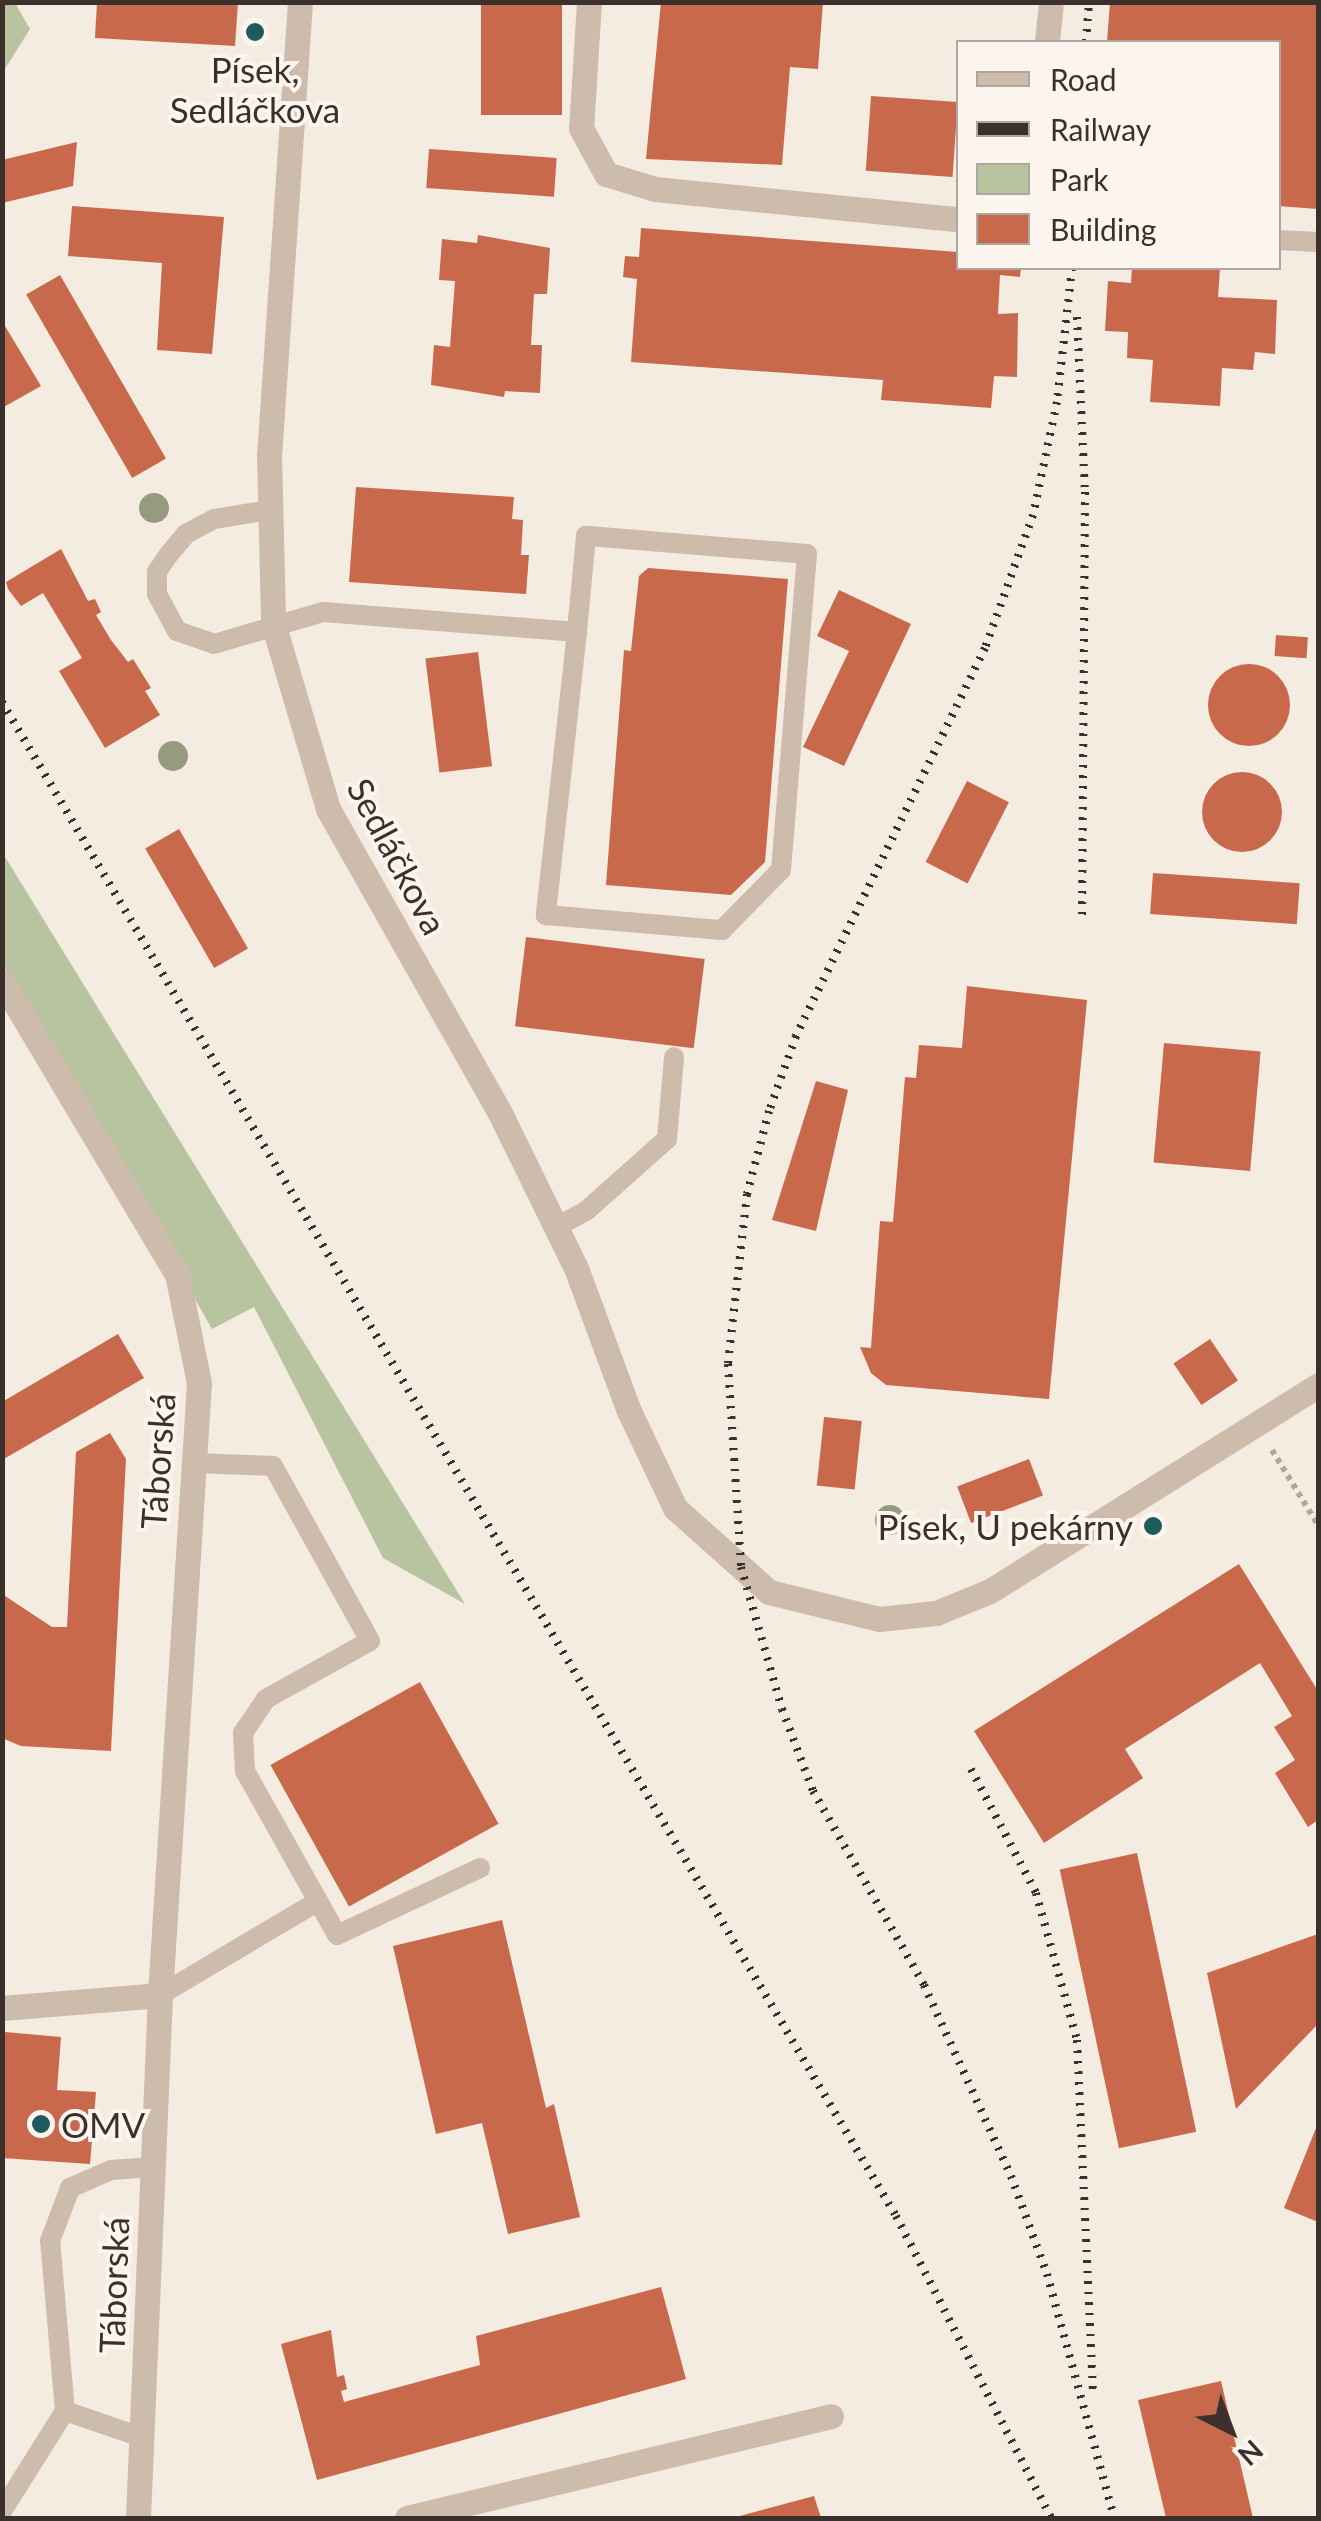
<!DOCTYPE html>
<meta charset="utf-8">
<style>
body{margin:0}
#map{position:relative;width:1321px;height:2521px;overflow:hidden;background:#f4ebe1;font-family:Lato,sans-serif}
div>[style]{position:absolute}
.green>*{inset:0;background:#b8c4a0}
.building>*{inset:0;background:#c8694b;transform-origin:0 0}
.round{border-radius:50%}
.path>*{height:6px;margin-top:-3px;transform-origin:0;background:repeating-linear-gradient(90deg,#b9a596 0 5px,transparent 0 10px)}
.service>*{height:20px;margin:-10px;padding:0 10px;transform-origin:10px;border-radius:10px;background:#cdbbac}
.minor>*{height:25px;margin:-12.5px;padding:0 12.5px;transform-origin:12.5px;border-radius:12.5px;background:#cdbbac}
.rail>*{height:8px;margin-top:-4px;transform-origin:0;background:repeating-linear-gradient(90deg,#3b302b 0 2.5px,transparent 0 10.5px)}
.trees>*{width:30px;height:30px;margin:-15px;border-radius:50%;background:#969b7f}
.dots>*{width:28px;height:28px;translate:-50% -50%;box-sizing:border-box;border:5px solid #fbf5ee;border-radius:50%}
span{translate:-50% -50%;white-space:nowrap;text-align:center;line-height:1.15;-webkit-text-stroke:8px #fbf5ee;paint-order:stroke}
.poi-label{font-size:35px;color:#3b302b}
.right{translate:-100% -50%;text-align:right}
.left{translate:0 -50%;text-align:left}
.street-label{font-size:35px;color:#3b302b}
.frame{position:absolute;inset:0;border:5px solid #3b302b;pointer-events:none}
.legend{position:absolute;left:956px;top:40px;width:325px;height:230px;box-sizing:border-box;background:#fbf5ee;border:2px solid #aea6a0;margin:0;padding:12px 18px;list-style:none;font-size:30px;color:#3b302b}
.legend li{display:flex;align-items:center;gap:20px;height:50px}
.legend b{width:50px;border:2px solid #aea6a0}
.north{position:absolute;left:1181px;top:2381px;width:100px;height:100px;-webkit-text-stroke:8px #fbf5ee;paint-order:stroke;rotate:138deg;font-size:28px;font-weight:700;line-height:40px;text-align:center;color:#3b302b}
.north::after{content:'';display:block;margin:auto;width:35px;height:45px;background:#3b302b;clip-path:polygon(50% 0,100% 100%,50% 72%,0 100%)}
</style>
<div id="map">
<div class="green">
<div style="clip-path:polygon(3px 2px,15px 3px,30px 29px,3px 72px)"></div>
<div style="clip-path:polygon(2px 852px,465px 1604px,383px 1558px,254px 1307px,212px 1329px,3px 964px)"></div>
</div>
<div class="building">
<div style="clip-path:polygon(97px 2px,238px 2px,235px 46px,95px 38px)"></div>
<div style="left:481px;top:2px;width:81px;height:113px"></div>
<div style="clip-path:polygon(661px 2px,823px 2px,818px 69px,790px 67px,782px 165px,646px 159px)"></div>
<div style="clip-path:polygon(1110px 2px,1318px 2px,1318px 209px,1278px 206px,1278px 42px,1107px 42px)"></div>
<div style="left:871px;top:96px;width:87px;height:75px;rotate:4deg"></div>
<div style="clip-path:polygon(77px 142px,73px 186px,2px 203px,2px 160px)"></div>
<div style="left:429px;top:149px;width:128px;height:39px;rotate:4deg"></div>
<div style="clip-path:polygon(72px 206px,224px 217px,212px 354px,157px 350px,162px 263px,68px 256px)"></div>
<div style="clip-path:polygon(641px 228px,958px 252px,958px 268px,1021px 268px,1020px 277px,1000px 275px,998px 314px,1018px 313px,1017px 377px,994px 376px,991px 408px,881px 400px,883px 380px,631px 362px,637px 279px,623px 277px,625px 256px,639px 257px)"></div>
<div style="clip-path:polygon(478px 235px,550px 248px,547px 294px,534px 294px,531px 345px,542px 345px,540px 393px,505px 391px,504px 397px,431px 385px,434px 345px,450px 347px,455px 281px,439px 280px,442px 239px,477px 243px)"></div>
<div style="clip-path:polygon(1132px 268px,1220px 268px,1218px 297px,1277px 300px,1275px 354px,1255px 352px,1253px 370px,1222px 368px,1220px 406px,1150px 402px,1153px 360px,1127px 358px,1128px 332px,1105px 331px,1108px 281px,1131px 283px)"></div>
<div style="left:60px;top:275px;width:212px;height:39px;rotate:60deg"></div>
<div style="clip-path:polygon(2px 321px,41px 386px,2px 408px)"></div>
<div style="clip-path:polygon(356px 487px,514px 497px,512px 519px,523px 520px,521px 555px,529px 555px,526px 594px,349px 582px)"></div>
<div style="clip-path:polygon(61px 549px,88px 601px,95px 599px,101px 612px,96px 615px,111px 640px,128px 662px,133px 659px,151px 688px,145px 691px,160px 715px,105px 748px,59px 671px,82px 658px,43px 593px,21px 606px,8px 589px,6px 582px)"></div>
<div style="clip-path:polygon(648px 568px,788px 579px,765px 862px,731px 895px,606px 885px,624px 650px,631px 651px,639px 576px)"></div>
<div style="clip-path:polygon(839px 590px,911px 624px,844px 766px,803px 747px,849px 651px,817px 636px)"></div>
<div style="left:1276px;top:635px;width:32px;height:21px;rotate:4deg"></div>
<div style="left:478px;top:652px;width:115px;height:53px;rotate:83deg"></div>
<div class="round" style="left:1208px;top:664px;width:82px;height:82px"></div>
<div class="round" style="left:1202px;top:772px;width:80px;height:80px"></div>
<div style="left:967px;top:781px;width:47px;height:91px;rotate:27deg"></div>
<div style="left:179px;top:829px;width:138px;height:39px;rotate:60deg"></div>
<div style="left:1153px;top:873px;width:147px;height:41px;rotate:4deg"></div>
<div style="left:526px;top:937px;width:180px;height:90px;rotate:7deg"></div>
<div style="clip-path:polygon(967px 986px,1087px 1000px,1049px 1399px,886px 1385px,871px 1373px,860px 1347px,871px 1348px,880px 1221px,893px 1222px,905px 1077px,916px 1078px,919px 1045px,962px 1048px)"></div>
<div style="left:1164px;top:1043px;width:97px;height:120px;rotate:5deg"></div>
<div style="clip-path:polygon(816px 1081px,848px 1090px,816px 1231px,772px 1220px)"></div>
<div style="clip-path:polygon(118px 1334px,144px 1378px,2px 1460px,2px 1402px)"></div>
<div style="left:1210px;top:1339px;width:50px;height:44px;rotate:56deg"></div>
<div style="left:824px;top:1417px;width:38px;height:69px;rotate:6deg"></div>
<div style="clip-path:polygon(110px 1433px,126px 1459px,111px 1751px,21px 1746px,2px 1738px,2px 1594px,52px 1627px,67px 1627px,76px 1452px)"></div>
<div style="left:1029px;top:1459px;width:39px;height:77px;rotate:69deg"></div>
<div style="clip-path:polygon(1239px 1564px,1318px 1691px,1318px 1820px,1308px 1827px,1275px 1773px,1295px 1760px,1274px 1727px,1292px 1716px,1260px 1663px,1125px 1749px,1143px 1778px,1044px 1843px,974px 1731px)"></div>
<div style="left:420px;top:1682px;width:162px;height:171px;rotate:61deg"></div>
<div style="left:1137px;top:1853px;width:285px;height:79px;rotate:78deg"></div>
<div style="clip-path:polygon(502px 1920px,546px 2108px,554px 2104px,580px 2217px,508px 2234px,482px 2123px,436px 2134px,393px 1946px)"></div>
<div style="clip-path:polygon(1318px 1934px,1318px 2024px,1236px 2109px,1207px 1973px)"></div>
<div style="clip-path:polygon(5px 2032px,61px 2037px,57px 2090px,96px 2092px,90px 2164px,2px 2158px)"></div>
<div style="clip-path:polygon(1318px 2123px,1318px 2222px,1284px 2208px)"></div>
<div style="clip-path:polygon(661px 2287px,686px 2379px,317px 2480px,281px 2344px,331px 2330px,337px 2377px,344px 2375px,347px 2389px,341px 2391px,344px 2402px,480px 2365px,476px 2336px)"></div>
<div style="clip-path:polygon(1221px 2381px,1253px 2518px,1166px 2518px,1138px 2400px)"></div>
<div style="clip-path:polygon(814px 2496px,821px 2518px,736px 2518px,736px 2517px)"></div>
</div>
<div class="path">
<div style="left:1272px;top:1450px;width:88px;rotate:58.5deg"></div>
</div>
<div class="service">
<div style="left:1278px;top:240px;width:40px;rotate:2.9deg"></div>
<div style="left:270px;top:510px;width:57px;rotate:170.9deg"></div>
<div style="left:214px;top:519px;width:32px;rotate:152deg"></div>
<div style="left:186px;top:534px;width:26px;rotate:130deg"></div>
<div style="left:169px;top:554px;width:22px;rotate:124deg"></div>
<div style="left:157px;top:572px;width:22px;rotate:90deg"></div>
<div style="left:157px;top:594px;width:42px;rotate:61.6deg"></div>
<div style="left:177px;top:631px;width:39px;rotate:19deg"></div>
<div style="left:214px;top:644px;width:114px;rotate:-16.4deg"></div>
<div style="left:323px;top:612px;width:255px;rotate:4.5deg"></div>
<div style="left:577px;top:632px;width:285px;rotate:96.3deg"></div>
<div style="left:546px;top:915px;width:177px;rotate:4.9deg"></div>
<div style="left:722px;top:930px;width:84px;rotate:-45.5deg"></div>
<div style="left:781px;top:870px;width:317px;rotate:-85.3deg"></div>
<div style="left:807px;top:554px;width:222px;rotate:-175.3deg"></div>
<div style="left:586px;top:536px;width:96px;rotate:95.4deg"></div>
<div style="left:556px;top:1227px;width:34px;rotate:-28deg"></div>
<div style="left:586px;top:1211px;width:108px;rotate:-41.6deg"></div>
<div style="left:667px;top:1139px;width:82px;rotate:-85.1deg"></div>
<div style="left:193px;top:1463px;width:80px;rotate:2.1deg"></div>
<div style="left:273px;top:1466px;width:200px;rotate:61deg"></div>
<div style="left:370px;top:1641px;width:119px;rotate:150.9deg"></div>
<div style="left:266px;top:1699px;width:41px;rotate:124.1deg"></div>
<div style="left:243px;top:1733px;width:38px;rotate:87deg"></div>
<div style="left:245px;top:1771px;width:188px;rotate:60.7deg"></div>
<div style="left:337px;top:1935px;width:158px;rotate:-25.1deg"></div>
<div style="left:160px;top:1995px;width:184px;rotate:-30.7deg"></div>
<div style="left:65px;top:2411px;width:80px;rotate:18.9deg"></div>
<div style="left:2px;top:2511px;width:118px;rotate:-57.8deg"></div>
<div style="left:65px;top:2411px;width:171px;rotate:-95deg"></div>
<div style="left:50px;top:2241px;width:57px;rotate:-69.3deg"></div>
<div style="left:70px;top:2188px;width:45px;rotate:-23.7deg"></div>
<div style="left:111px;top:2170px;width:42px;rotate:-4.1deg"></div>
</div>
<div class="minor">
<div style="left:300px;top:2px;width:453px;rotate:93.9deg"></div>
<div style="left:269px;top:454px;width:169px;rotate:88.6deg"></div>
<div style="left:273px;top:623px;width:194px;rotate:73.5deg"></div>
<div style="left:328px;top:809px;width:345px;rotate:60.5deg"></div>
<div style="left:498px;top:1109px;width:177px;rotate:63.9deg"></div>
<div style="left:576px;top:1268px;width:153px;rotate:69.7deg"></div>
<div style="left:629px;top:1411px;width:107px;rotate:64.6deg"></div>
<div style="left:675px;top:1508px;width:126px;rotate:41.8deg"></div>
<div style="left:769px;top:1592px;width:113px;rotate:13.8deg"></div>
<div style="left:879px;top:1619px;width:57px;rotate:-6deg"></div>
<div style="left:936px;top:1613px;width:58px;rotate:-22.2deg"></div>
<div style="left:990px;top:1591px;width:387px;rotate:-32.1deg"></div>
<div style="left:589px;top:2px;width:126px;rotate:93.6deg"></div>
<div style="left:581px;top:128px;width:52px;rotate:61.5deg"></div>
<div style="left:606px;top:174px;width:51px;rotate:17deg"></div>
<div style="left:655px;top:189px;width:304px;rotate:5.7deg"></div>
<div style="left:1047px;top:42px;width:40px;rotate:-84.3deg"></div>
<div style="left:2px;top:981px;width:341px;rotate:59.2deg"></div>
<div style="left:177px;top:1274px;width:111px;rotate:78.6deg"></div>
<div style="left:199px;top:1383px;width:613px;rotate:93.65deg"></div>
<div style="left:160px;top:1995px;width:523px;rotate:92.41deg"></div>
<div style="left:2px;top:2008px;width:159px;rotate:-4.7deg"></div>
<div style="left:407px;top:2518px;width:436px;rotate:-13.5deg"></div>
</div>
<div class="rail">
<div style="left:1086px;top:42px;width:40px;rotate:-85.7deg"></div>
<div style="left:1072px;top:268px;width:135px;rotate:96.4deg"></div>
<div style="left:1057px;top:402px;width:116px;rotate:102deg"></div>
<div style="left:1033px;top:515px;width:141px;rotate:109.8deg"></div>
<div style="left:985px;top:648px;width:432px;rotate:116deg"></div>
<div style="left:796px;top:1036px;width:80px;rotate:109.8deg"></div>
<div style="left:769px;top:1111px;width:86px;rotate:104.8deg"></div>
<div style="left:747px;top:1194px;width:171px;rotate:96.4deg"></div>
<div style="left:728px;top:1364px;width:203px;rotate:86.3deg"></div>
<div style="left:741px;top:1567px;width:148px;rotate:73.9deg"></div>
<div style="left:782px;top:1709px;width:88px;rotate:69.3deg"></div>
<div style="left:813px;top:1791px;width:224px;rotate:60.2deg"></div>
<div style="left:924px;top:1985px;width:210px;rotate:65.5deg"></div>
<div style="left:1011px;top:2176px;width:104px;rotate:69.8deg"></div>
<div style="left:1047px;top:2274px;width:253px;rotate:74.6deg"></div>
<div style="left:1077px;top:317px;width:175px;rotate:87.4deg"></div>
<div style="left:1085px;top:492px;width:427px;rotate:90.4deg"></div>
<div style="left:2px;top:702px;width:1758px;rotate:59.44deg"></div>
<div style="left:896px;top:2216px;width:339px;rotate:62.8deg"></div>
<div style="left:971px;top:1769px;width:140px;rotate:62.3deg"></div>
<div style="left:1036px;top:1893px;width:153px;rotate:74.4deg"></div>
<div style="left:1077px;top:2040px;width:356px;rotate:87.4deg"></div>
</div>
<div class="trees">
<div style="left:154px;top:508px"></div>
<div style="left:173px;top:756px"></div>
<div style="left:890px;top:1520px"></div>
</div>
<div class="dots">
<div style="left:255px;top:32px;background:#1f5a5e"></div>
<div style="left:1153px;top:1526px;background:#1f5a5e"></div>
<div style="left:41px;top:2124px;background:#1f5a5e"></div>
</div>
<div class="poi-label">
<span style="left:255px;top:89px">Písek,<br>Sedláčkova</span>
<span class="right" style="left:1133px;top:1526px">Písek, U pekárny</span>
<span class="left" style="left:61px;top:2124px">OMV</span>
</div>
<div class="street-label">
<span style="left:398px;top:856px;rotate:62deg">Sedláčkova</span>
<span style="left:157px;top:1461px;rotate:-86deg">Táborská</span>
<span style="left:113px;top:2285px;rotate:-88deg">Táborská</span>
</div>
<div class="frame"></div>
<ul class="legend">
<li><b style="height:12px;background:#cdbbac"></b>Road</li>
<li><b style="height:12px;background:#3b302b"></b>Railway</li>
<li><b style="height:28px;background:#b8c4a0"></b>Park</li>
<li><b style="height:28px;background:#c8694b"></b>Building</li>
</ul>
<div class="north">N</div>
</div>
